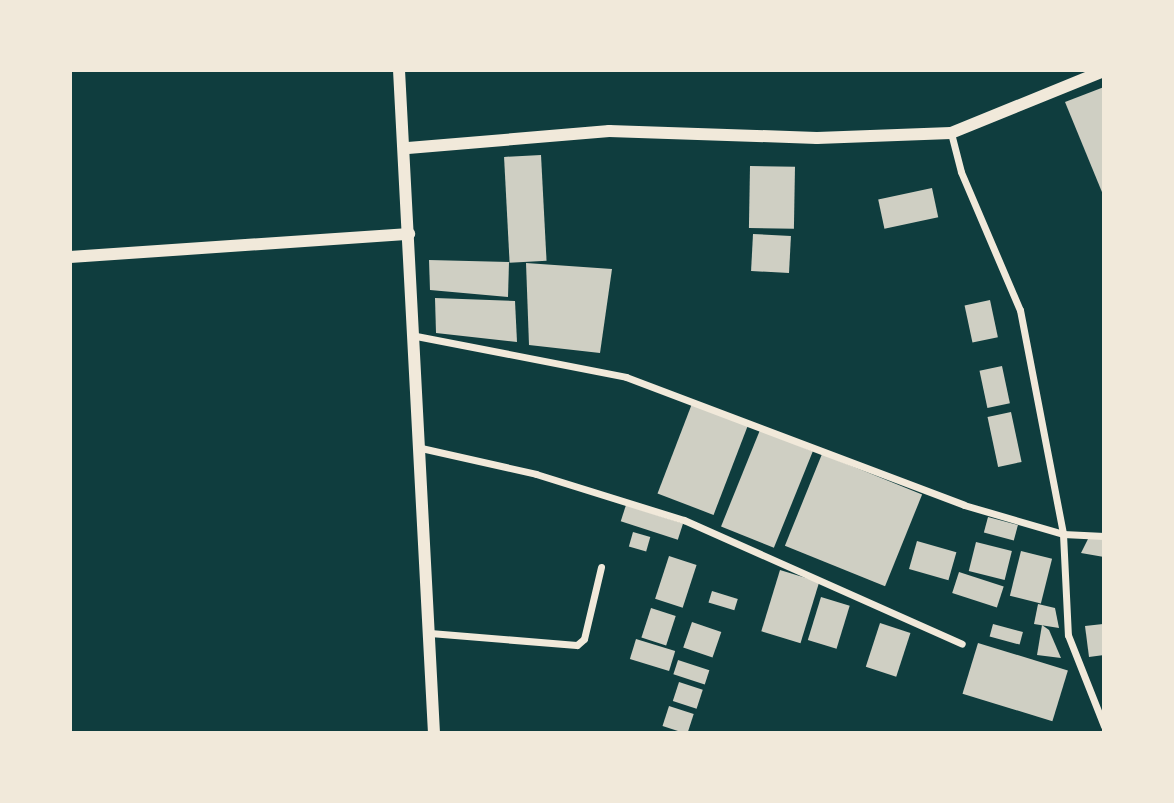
<!DOCTYPE html>
<style>
body{margin:0}
#map{position:relative;width:1174px;height:803px;overflow:hidden;background:#0f3d3e;font-family:Figtree,sans-serif}
div>[style]{position:absolute}
.building>*{inset:0;background:#cfcfc3;transform-origin:0 0}
.minor>*{height:7px;margin:-3.5px;padding:0 3.5px;transform-origin:3.5px;border-radius:3.5px;background:#f1e9da}
.tertiary>*{height:12px;margin:-6px;padding:0 6px;transform-origin:6px;border-radius:6px;background:#f1e9da}
span{translate:-50% -50%;white-space:nowrap;text-align:center;line-height:1.15;-webkit-text-stroke:7px #f1e9da;paint-order:stroke}
.frame{position:absolute;inset:0;border:72px solid #f1e9da;pointer-events:none}
</style>
<div id="map">
<div class="building">
<div style="clip-path:polygon(1104px 87px,1104px 197px,1065px 102px)"></div>
<div style="left:541px;top:155px;width:106px;height:37px;rotate:87deg"></div>
<div style="left:750px;top:166px;width:45px;height:62px;rotate:1deg"></div>
<div style="left:932px;top:188px;width:30px;height:55px;rotate:78deg"></div>
<div style="left:753px;top:234px;width:38px;height:37px;rotate:3deg"></div>
<div style="clip-path:polygon(429px 260px,509px 262px,508px 297px,430px 290px)"></div>
<div style="clip-path:polygon(526px 263px,612px 269px,600px 353px,529px 345px)"></div>
<div style="clip-path:polygon(435px 298px,515px 301px,517px 342px,436px 333px)"></div>
<div style="left:990px;top:300px;width:38px;height:26px;rotate:78deg"></div>
<div style="left:1002px;top:366px;width:38px;height:23px;rotate:78deg"></div>
<div style="left:693px;top:401px;width:60px;height:99px;rotate:21deg"></div>
<div style="left:1011px;top:412px;width:51px;height:24px;rotate:78deg"></div>
<div style="left:760px;top:430px;width:57px;height:104px;rotate:22deg"></div>
<div style="left:822px;top:454px;width:108px;height:99px;rotate:22deg"></div>
<div style="left:626px;top:505px;width:60px;height:17px;rotate:18deg"></div>
<div style="left:988px;top:517px;width:31px;height:16px;rotate:15deg"></div>
<div style="left:633px;top:532px;width:18px;height:15px;rotate:16deg"></div>
<div style="clip-path:polygon(1088px 539px,1104px 539px,1104px 557px,1081px 553px)"></div>
<div style="left:917px;top:541px;width:41px;height:29px;rotate:16deg"></div>
<div style="left:976px;top:542px;width:37px;height:30px;rotate:14deg"></div>
<div style="left:1021px;top:551px;width:32px;height:46px;rotate:14deg"></div>
<div style="left:669px;top:556px;width:29px;height:45px;rotate:18deg"></div>
<div style="left:780px;top:570px;width:41px;height:64px;rotate:17deg"></div>
<div style="left:959px;top:572px;width:47px;height:22px;rotate:18deg"></div>
<div style="left:712px;top:591px;width:27px;height:12px;rotate:17deg"></div>
<div style="left:821px;top:597px;width:30px;height:45px;rotate:17deg"></div>
<div style="clip-path:polygon(1038px 604px,1055px 608px,1059px 628px,1034px 624px)"></div>
<div style="left:651px;top:608px;width:26px;height:31px;rotate:18deg"></div>
<div style="left:692px;top:622px;width:31px;height:27px;rotate:19deg"></div>
<div style="left:880px;top:623px;width:32px;height:46px;rotate:18deg"></div>
<div style="left:993px;top:624px;width:31px;height:13px;rotate:15deg"></div>
<div style="clip-path:polygon(1103px 624px,1104px 655px,1089px 657px,1085px 626px)"></div>
<div style="clip-path:polygon(1042px 625px,1049px 630px,1061px 658px,1037px 655px)"></div>
<div style="left:636px;top:639px;width:41px;height:21px;rotate:17deg"></div>
<div style="left:978px;top:643px;width:94px;height:53px;rotate:17deg"></div>
<div style="left:678px;top:660px;width:33px;height:15px;rotate:18deg"></div>
<div style="left:679px;top:682px;width:25px;height:20px;rotate:18deg"></div>
<div style="left:669px;top:706px;width:26px;height:21px;rotate:18deg"></div>
</div>
<div class="minor">
<div style="left:951px;top:133px;width:40px;rotate:75.6deg"></div>
<div style="left:961px;top:172px;width:150px;rotate:66.9deg"></div>
<div style="left:1020px;top:310px;width:228px;rotate:79.1deg"></div>
<div style="left:1063px;top:534px;width:101px;rotate:87.2deg"></div>
<div style="left:1068px;top:635px;width:98px;rotate:68.4deg"></div>
<div style="left:416px;top:336px;width:214px;rotate:11deg"></div>
<div style="left:626px;top:377px;width:361px;rotate:20.7deg"></div>
<div style="left:964px;top:505px;width:103px;rotate:16.3deg"></div>
<div style="left:1063px;top:534px;width:41px;rotate:2.8deg"></div>
<div style="left:421px;top:448px;width:118px;rotate:12.7deg"></div>
<div style="left:536px;top:474px;width:155px;rotate:17.3deg"></div>
<div style="left:684px;top:520px;width:304px;rotate:24deg"></div>
<div style="left:430px;top:633px;width:147px;rotate:4.7deg"></div>
<div style="left:577px;top:645px;width:9px;rotate:-41deg"></div>
<div style="left:584px;top:639px;width:74px;rotate:-76.7deg"></div>
</div>
<div class="tertiary">
<div style="left:399px;top:70px;width:664px;rotate:86.98deg"></div>
<div style="left:408px;top:148px;width:202px;rotate:-4.8deg"></div>
<div style="left:609px;top:131px;width:208px;rotate:1.9deg"></div>
<div style="left:817px;top:138px;width:134px;rotate:-2.1deg"></div>
<div style="left:951px;top:133px;width:165px;rotate:-22.1deg"></div>
<div style="left:70px;top:257px;width:340px;rotate:-3.9deg"></div>
</div>
<div class="frame"></div>
</div>
